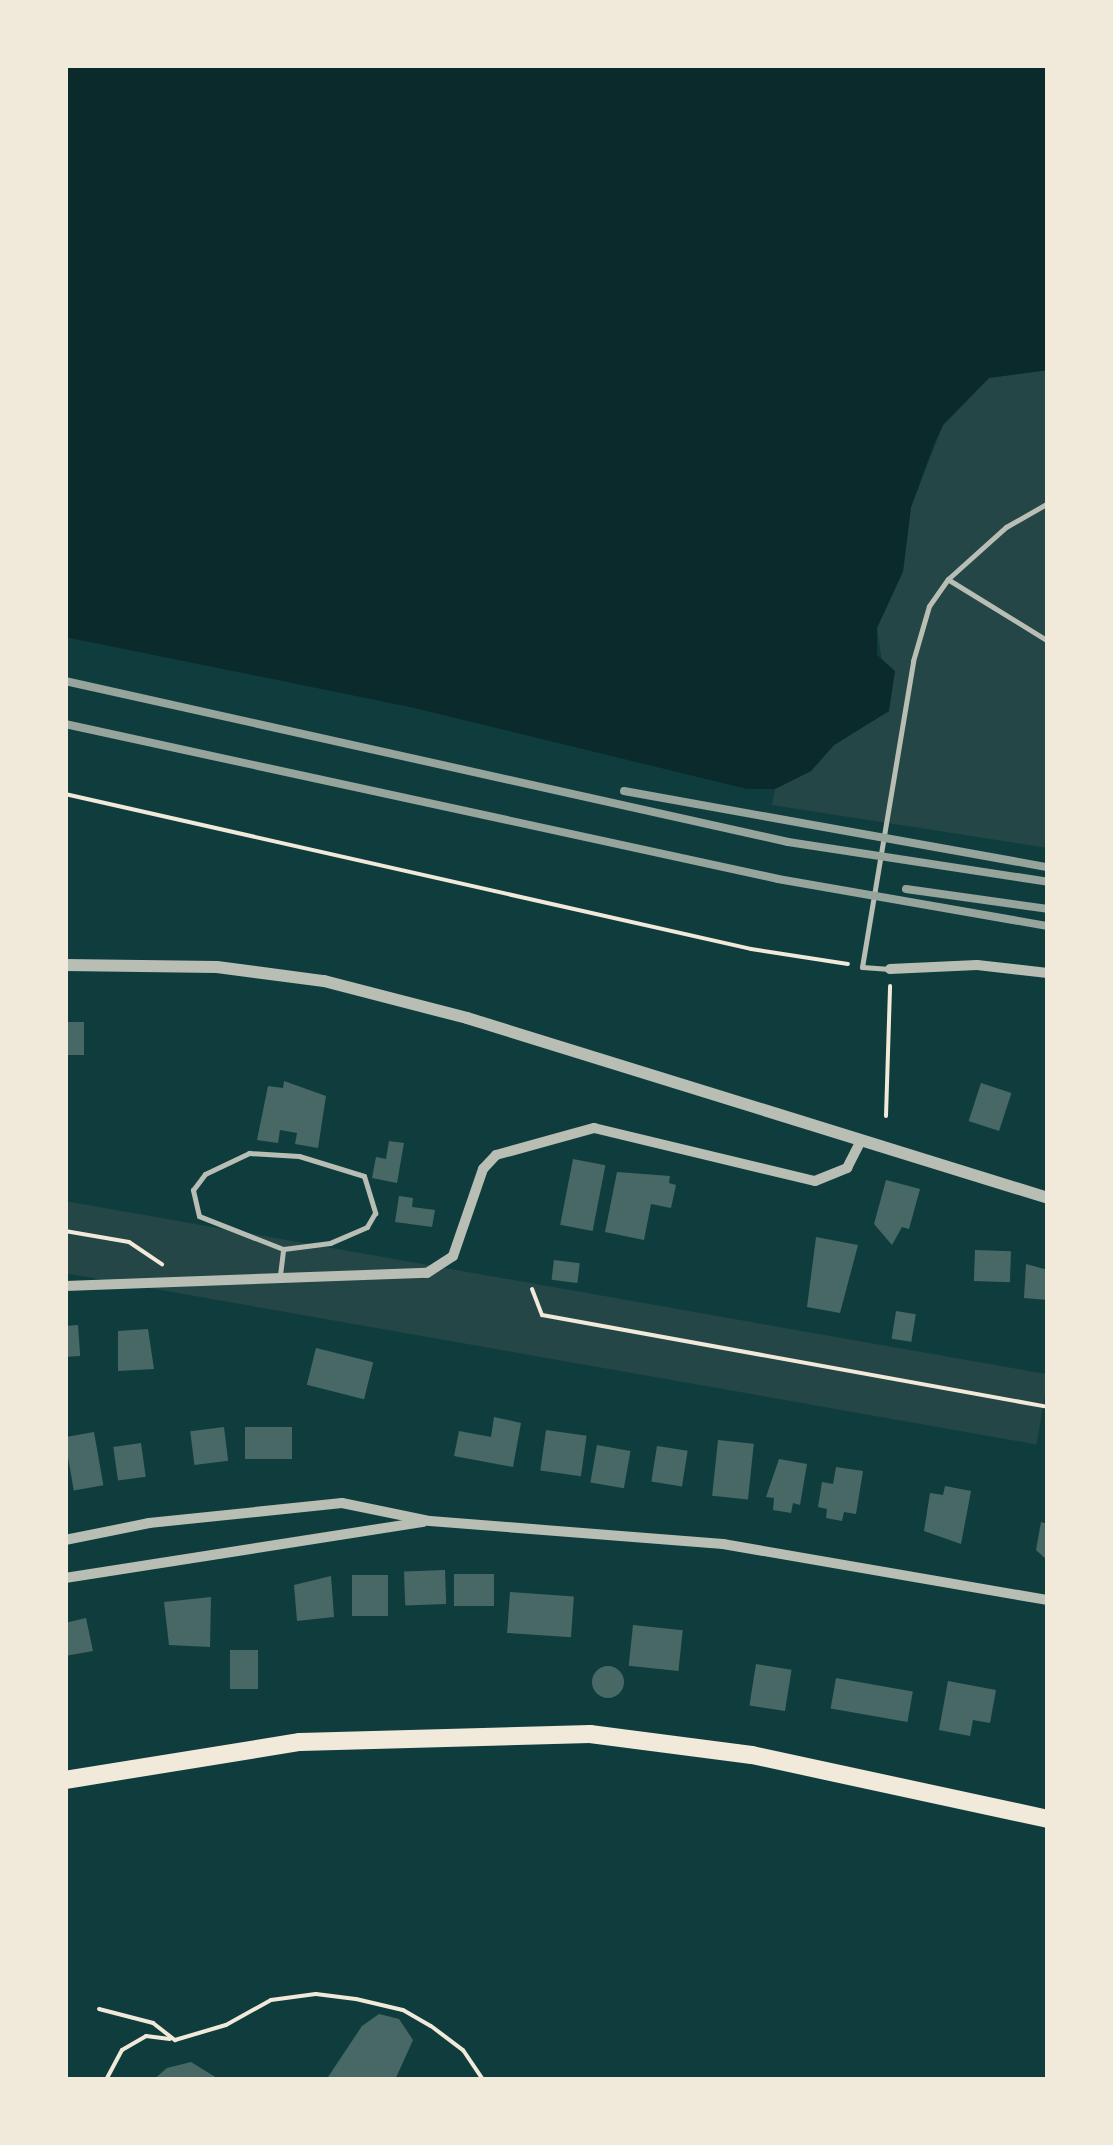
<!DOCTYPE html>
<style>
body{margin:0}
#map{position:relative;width:1113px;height:2145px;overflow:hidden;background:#0f3d3e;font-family:"Golos Text",sans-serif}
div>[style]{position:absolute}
.green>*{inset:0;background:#244646;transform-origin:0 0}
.water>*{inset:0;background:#0a2a2b}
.building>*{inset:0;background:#486865;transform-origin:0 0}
.round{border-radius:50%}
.path>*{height:4px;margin:-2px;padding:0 2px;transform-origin:2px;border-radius:2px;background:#f1e9da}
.service>*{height:5px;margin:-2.5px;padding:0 2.5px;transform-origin:2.5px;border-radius:2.5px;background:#b8beb3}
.minor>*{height:10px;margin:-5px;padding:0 5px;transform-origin:5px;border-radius:5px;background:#b8beb3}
.tertiary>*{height:12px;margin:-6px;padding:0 6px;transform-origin:6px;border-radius:6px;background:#b8beb3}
.primary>*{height:18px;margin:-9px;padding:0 9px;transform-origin:9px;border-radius:9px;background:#f1e9da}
.rail>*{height:8px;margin:-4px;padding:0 4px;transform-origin:4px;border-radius:4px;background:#97a49c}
span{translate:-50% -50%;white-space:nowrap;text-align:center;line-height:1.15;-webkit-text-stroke:8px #f1e9da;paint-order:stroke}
.frame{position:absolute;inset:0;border:68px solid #f1e9da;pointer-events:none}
</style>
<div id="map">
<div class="green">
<div style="clip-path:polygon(1048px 370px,1048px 848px,772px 805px,775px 789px,811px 771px,834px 745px,889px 711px,877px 628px,903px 572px,911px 507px,943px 425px,989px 378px)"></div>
<div style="left:65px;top:1201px;width:999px;height:71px;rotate:10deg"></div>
</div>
<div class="water">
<div style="clip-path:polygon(65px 65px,1048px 65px,1048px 370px,989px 378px,943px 425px,934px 444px,911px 507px,903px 571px,877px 628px,877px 655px,895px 671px,889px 711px,834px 745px,811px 771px,775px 789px,747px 789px,410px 707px,65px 637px)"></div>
</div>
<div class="building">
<div style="left:65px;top:1022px;width:19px;height:33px"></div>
<div style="clip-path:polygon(284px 1081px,326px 1096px,318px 1148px,295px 1144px,297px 1133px,280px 1130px,278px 1143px,257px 1140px,268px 1086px,283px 1088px)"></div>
<div style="left:981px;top:1083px;width:32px;height:40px;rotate:18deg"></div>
<div style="clip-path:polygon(389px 1141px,404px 1143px,397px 1183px,372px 1178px,376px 1157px,386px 1159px)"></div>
<div style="left:573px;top:1159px;width:33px;height:67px;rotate:11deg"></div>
<div style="clip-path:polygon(617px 1172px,670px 1176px,669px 1183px,676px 1185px,671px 1208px,651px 1204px,644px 1240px,605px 1232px)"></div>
<div style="clip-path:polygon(886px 1180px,920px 1189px,909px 1229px,902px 1227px,892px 1245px,874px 1224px)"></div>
<div style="clip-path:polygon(399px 1196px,413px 1198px,412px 1207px,435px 1210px,432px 1227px,395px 1222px)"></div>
<div style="clip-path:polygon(816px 1237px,858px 1245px,840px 1313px,807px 1307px)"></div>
<div style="left:975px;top:1250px;width:36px;height:31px;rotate:2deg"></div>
<div style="left:554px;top:1260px;width:26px;height:20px;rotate:7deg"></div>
<div style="clip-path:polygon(1026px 1264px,1048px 1270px,1048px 1300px,1024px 1298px)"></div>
<div style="left:896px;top:1311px;width:20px;height:28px;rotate:9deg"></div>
<div style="left:78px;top:1325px;width:31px;height:13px;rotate:86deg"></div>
<div style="clip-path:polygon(148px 1329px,154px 1369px,118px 1371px,118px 1331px)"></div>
<div style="left:316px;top:1348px;width:59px;height:38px;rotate:14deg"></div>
<div style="clip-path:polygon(494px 1417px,521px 1423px,513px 1467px,454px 1456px,459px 1431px,491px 1437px)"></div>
<div style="left:224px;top:1427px;width:34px;height:34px;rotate:83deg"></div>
<div style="left:292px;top:1427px;width:32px;height:47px;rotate:90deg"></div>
<div style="left:546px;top:1430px;width:41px;height:41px;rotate:8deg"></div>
<div style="left:94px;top:1432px;width:54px;height:30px;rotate:80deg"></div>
<div style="left:718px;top:1440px;width:36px;height:56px;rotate:6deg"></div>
<div style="left:141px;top:1443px;width:34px;height:28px;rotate:82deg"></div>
<div style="left:597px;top:1445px;width:34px;height:38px;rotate:10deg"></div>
<div style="left:657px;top:1446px;width:31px;height:36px;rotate:9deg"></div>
<div style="clip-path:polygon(779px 1459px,807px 1464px,800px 1505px,793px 1503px,791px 1513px,773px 1510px,774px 1498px,766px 1497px)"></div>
<div style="clip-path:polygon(836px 1467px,863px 1471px,856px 1514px,844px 1512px,842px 1521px,826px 1518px,827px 1509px,818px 1507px,822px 1482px,833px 1484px)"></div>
<div style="clip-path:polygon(945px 1486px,971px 1491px,961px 1544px,924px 1531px,930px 1493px,943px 1495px)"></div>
<div style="clip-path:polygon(1041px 1522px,1048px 1524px,1048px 1561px,1036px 1550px)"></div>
<div style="left:445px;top:1570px;width:34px;height:41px;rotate:88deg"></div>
<div style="left:494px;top:1574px;width:32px;height:40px;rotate:90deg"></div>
<div style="left:388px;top:1575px;width:41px;height:36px;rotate:90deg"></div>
<div style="clip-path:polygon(331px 1576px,334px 1617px,297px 1621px,294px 1585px)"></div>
<div style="left:510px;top:1592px;width:64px;height:41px;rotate:4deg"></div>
<div style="clip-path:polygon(211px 1597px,210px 1647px,169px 1645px,164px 1602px)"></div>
<div style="clip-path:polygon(86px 1618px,93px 1651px,65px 1656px,65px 1623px)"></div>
<div style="left:633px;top:1625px;width:50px;height:41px;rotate:6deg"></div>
<div style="left:230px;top:1650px;width:28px;height:39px"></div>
<div style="left:756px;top:1664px;width:36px;height:42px;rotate:9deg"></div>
<div class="round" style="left:592px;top:1666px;width:32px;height:32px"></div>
<div style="left:836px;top:1678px;width:78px;height:31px;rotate:10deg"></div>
<div style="clip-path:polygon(948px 1681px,996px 1690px,990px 1723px,973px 1720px,970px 1736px,939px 1730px)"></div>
<div style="clip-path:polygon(379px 2014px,399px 2019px,413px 2040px,395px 2080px,326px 2080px,362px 2026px)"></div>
<div style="clip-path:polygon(191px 2062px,220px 2080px,153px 2080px,167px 2068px)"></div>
</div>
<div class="path">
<div style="left:65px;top:794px;width:703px;rotate:12.73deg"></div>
<div style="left:751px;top:949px;width:98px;rotate:8.8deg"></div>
<div style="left:886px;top:1116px;width:130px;rotate:-88.2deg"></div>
<div style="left:65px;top:1231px;width:65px;rotate:9.8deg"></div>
<div style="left:129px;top:1242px;width:40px;rotate:34deg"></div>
<div style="left:532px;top:1289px;width:28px;rotate:69deg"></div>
<div style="left:542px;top:1315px;width:514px;rotate:10.3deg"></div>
<div style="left:99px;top:2009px;width:56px;rotate:14.5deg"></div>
<div style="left:153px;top:2023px;width:28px;rotate:38deg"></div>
<div style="left:175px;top:2040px;width:53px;rotate:-16.4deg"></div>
<div style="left:226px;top:2025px;width:51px;rotate:-29.1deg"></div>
<div style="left:271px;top:2000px;width:45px;rotate:-7.6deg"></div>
<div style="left:316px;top:1994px;width:40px;rotate:7.1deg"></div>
<div style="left:356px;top:1999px;width:48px;rotate:13.2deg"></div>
<div style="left:403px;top:2010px;width:32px;rotate:30deg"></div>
<div style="left:431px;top:2026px;width:40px;rotate:37deg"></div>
<div style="left:463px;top:2050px;width:36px;rotate:56deg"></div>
<div style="left:106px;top:2080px;width:34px;rotate:-62deg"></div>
<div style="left:122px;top:2050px;width:28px;rotate:-30deg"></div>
<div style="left:146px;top:2036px;width:24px;rotate:7deg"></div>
</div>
<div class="service">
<div style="left:949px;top:580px;width:116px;rotate:31.6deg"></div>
<div style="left:890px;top:969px;width:28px;rotate:-176deg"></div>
<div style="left:862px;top:967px;width:310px;rotate:-80.5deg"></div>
<div style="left:913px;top:661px;width:57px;rotate:-73.8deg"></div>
<div style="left:929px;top:606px;width:33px;rotate:-55deg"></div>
<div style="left:948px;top:579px;width:78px;rotate:-41.9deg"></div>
<div style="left:1006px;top:527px;width:48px;rotate:-29.7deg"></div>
<div style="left:280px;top:1275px;width:26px;rotate:-83deg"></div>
<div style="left:283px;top:1249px;width:90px;rotate:-158.6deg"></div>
<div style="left:199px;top:1216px;width:27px;rotate:-103deg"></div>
<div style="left:193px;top:1190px;width:20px;rotate:-53deg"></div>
<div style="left:205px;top:1174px;width:49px;rotate:-25.5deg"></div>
<div style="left:249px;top:1153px;width:50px;rotate:3.4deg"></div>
<div style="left:299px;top:1156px;width:68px;rotate:17.1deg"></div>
<div style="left:364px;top:1176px;width:39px;rotate:73deg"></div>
<div style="left:375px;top:1213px;width:16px;rotate:120deg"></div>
<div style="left:367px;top:1227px;width:40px;rotate:156.6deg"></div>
<div style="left:330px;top:1243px;width:47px;rotate:172.7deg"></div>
</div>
<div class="minor">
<div style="left:890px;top:969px;width:87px;rotate:-2.6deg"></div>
<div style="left:977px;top:965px;width:71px;rotate:6.4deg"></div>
<div style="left:65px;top:1286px;width:362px;rotate:-2.1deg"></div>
<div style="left:427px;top:1273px;width:31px;rotate:-33deg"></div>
<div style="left:453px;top:1256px;width:92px;rotate:-71deg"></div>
<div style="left:483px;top:1169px;width:19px;rotate:-47deg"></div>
<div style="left:496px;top:1155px;width:102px;rotate:-15.4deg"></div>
<div style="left:594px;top:1128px;width:227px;rotate:13.5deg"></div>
<div style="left:815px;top:1181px;width:35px;rotate:-22deg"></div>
<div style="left:847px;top:1168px;width:30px;rotate:-63deg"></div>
<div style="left:65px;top:1540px;width:86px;rotate:-11.4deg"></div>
<div style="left:149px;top:1523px;width:194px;rotate:-5.9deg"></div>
<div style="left:342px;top:1503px;width:90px;rotate:11.6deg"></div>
<div style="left:430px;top:1521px;width:294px;rotate:4.5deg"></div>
<div style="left:723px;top:1544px;width:330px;rotate:9.8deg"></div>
<div style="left:65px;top:1578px;width:363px;rotate:-8.9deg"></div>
</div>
<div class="tertiary">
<div style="left:65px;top:965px;width:152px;rotate:0.8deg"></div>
<div style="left:217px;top:967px;width:108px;rotate:7.5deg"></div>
<div style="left:324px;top:981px;width:148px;rotate:14.5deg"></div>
<div style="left:467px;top:1018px;width:608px;rotate:17.21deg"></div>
</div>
<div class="primary">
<div style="left:65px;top:1780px;width:238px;rotate:-9.2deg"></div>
<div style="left:300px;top:1742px;width:290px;rotate:-1.6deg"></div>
<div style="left:590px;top:1734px;width:163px;rotate:7.4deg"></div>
<div style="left:752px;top:1755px;width:303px;rotate:12.2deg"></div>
</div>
<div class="rail">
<div style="left:65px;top:681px;width:741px;rotate:12.55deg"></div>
<div style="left:788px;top:842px;width:263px;rotate:8.7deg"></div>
<div style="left:65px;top:724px;width:730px;rotate:12.26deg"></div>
<div style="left:778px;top:879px;width:274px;rotate:9.9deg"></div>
<div style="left:624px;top:791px;width:431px;rotate:10.2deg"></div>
<div style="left:906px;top:889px;width:143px;rotate:8deg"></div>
</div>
<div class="frame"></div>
</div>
